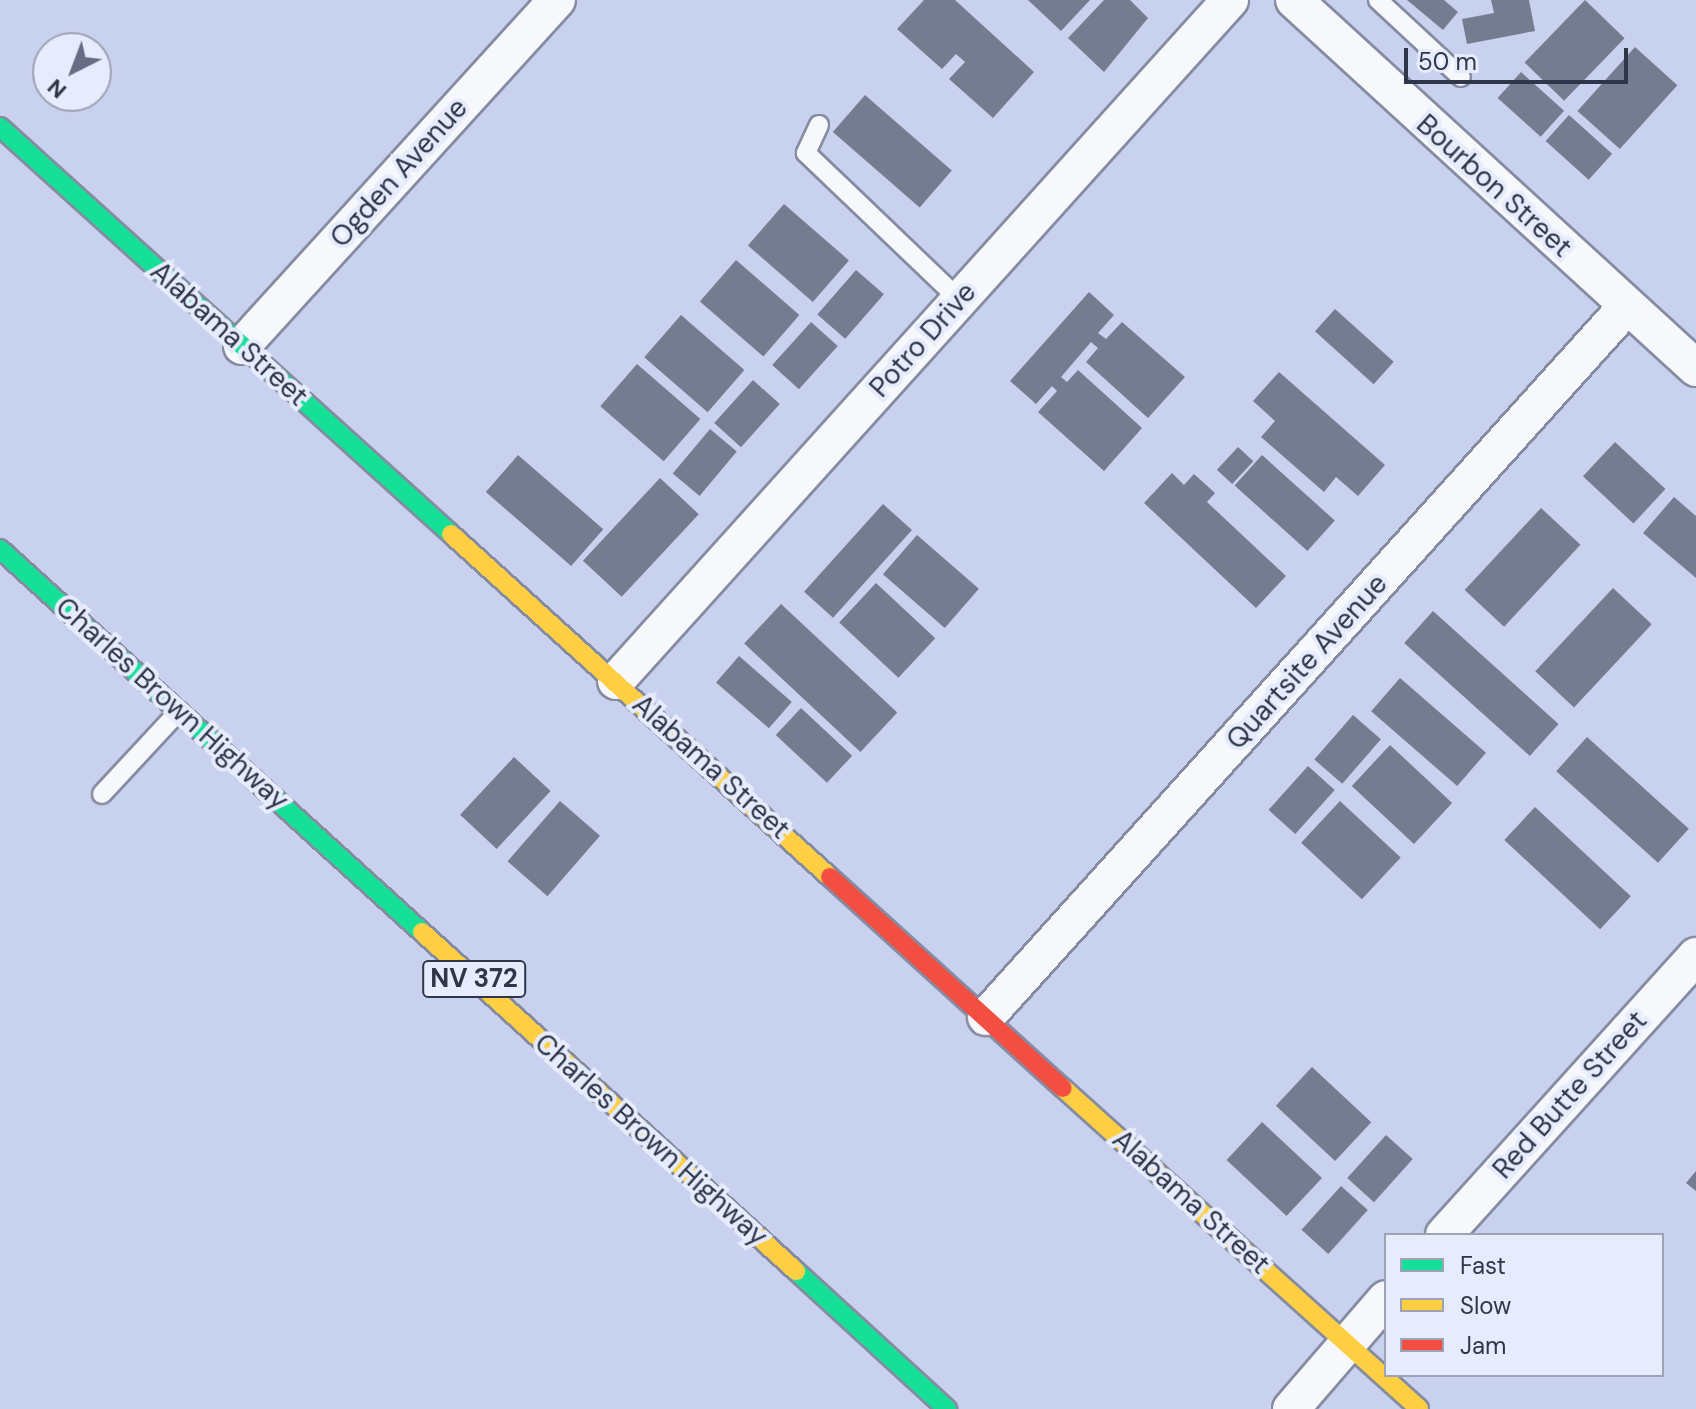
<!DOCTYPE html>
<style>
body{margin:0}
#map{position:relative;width:1696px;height:1409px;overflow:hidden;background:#c8d1ee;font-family:"DM Sans",sans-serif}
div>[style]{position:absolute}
.building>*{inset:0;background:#767c90;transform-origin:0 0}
.roads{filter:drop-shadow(2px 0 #858ca2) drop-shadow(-2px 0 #858ca2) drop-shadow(0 2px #858ca2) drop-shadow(0 -2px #858ca2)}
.lane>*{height:18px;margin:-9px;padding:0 9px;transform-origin:9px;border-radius:9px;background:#f7f8fc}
.street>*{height:36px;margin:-18px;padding:0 18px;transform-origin:18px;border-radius:18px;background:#f7f8fc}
.fast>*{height:18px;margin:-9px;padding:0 9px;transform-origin:9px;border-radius:9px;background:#16e098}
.slow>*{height:18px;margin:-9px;padding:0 9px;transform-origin:9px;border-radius:9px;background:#ffcf43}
.jam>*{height:18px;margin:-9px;padding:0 9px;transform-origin:9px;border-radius:9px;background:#f24e42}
span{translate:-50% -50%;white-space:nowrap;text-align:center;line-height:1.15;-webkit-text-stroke:8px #e6ecfc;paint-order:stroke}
.shield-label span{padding:2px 6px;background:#e6ecfc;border:2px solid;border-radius:6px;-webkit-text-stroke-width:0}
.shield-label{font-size:26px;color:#2f364a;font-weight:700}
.street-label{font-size:28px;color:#2f364a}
.legend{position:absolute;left:1384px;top:1233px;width:280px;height:144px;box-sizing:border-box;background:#e6ecfc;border:2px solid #9da3b5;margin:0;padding:10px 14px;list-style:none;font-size:24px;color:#2f364a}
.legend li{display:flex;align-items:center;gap:16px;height:40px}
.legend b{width:40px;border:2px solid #9da3b5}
.north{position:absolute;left:32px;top:32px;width:80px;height:80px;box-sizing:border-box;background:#e6ecfc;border:2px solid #9da3b5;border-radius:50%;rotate:222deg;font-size:22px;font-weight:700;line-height:32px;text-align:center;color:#2f364a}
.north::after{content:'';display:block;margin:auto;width:28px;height:36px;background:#656c83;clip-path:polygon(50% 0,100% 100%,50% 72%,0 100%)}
.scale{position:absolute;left:1404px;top:48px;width:224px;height:36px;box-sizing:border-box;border:4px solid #2f364a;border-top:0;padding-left:10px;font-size:24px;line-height:28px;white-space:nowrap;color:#2f364a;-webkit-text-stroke:6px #e6ecfc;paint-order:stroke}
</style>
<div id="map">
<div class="building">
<div style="clip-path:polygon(924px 0,955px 0,1034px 72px,993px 118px,949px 79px,965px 62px,956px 54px,942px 69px,897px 29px)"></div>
<div style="clip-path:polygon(1028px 0,1090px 0,1061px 31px)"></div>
<div style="clip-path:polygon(1104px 0,1130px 0,1148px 18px,1104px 72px,1068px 38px)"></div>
<div style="clip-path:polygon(1407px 0,1444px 0,1458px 12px,1443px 30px)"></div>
<div style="clip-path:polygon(1491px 0,1529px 0,1535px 31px,1467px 44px,1462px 19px,1494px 13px)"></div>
<div style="left:1585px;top:0;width:55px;height:87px;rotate:44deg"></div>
<div style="left:1635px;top:47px;width:57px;height:86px;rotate:42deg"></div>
<div style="left:1521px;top:72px;width:58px;height:35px;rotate:42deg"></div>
<div style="left:865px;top:95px;width:115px;height:49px;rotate:41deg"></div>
<div style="left:1569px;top:115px;width:58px;height:35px;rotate:42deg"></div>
<div style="left:784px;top:204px;width:86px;height:55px;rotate:41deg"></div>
<div style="left:736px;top:260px;width:84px;height:55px;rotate:41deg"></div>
<div style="left:856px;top:270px;width:37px;height:59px;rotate:41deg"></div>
<div style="clip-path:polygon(1089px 292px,1114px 315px,1098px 333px,1106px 339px,1122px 322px,1185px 377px,1148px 418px,1086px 362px,1098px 348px,1091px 342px,1061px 377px,1067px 382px,1078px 370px,1142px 428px,1104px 471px,1038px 412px,1057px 391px,1052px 386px,1036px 404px,1010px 381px)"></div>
<div style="left:1335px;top:309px;width:79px;height:30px;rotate:42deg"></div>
<div style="left:681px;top:315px;width:84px;height:56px;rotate:41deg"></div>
<div style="left:811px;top:322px;width:36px;height:58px;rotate:42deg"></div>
<div style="left:637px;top:364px;width:84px;height:56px;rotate:41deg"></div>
<div style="clip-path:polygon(1279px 372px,1385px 465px,1358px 496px,1336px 477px,1324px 492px,1261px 437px,1275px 421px,1253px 401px)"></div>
<div style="left:753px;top:380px;width:36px;height:58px;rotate:42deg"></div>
<div style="left:710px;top:429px;width:35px;height:58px;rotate:40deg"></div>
<div style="left:1615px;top:442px;width:69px;height:47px;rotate:43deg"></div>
<div style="left:1238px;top:447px;width:21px;height:31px;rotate:43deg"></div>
<div style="left:518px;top:455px;width:113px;height:49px;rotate:41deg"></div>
<div style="left:1262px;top:455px;width:98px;height:41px;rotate:42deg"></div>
<div style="clip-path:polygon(1172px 473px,1184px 485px,1194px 474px,1215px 493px,1207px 502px,1286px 576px,1256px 608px,1144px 503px)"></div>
<div style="left:660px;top:478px;width:53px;height:113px;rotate:43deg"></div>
<div style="clip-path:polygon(1674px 497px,1696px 516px,1696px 578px,1643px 533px)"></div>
<div style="left:883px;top:504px;width:39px;height:118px;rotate:42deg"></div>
<div style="left:1541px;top:508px;width:54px;height:112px;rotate:43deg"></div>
<div style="left:917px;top:535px;width:82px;height:52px;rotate:41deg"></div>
<div style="left:876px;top:583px;width:81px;height:54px;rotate:43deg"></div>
<div style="left:1613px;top:588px;width:53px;height:114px;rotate:43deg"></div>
<div style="left:781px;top:604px;width:159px;height:54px;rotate:43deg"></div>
<div style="left:1433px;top:611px;width:169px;height:43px;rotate:42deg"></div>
<div style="left:739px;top:656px;width:70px;height:35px;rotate:41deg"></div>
<div style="left:1400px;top:678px;width:114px;height:44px;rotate:41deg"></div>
<div style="left:801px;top:708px;width:70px;height:37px;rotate:43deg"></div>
<div style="left:1353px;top:715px;width:37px;height:59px;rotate:41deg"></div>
<div style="left:1587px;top:737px;width:137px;height:46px;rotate:42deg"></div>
<div style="left:1390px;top:745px;width:85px;height:56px;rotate:43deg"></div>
<div style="left:514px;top:757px;width:50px;height:79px;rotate:43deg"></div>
<div style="left:1308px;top:766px;width:36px;height:59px;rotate:42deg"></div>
<div style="left:560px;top:801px;width:53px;height:80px;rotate:41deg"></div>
<div style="left:1340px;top:801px;width:83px;height:57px;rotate:43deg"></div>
<div style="left:1535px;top:807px;width:131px;height:45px;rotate:43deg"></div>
<div style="left:1312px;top:1067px;width:81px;height:53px;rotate:43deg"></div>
<div style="left:1262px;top:1122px;width:82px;height:52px;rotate:43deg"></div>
<div style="left:1386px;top:1135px;width:36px;height:58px;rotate:42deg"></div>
<div style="clip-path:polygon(1696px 1171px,1696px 1191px,1686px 1183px)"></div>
<div style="left:1341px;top:1186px;width:36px;height:59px;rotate:42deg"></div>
</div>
<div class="roads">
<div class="lane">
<div style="left:1378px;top:0;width:113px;rotate:42.9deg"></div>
<div style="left:819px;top:125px;width:31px;rotate:115deg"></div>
<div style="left:806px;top:153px;width:213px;rotate:43.7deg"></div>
<div style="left:102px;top:794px;width:113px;rotate:-47.1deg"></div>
</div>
<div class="street">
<div style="left:1294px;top:0;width:545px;rotate:42.47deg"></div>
<div style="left:242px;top:346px;width:468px;rotate:-47.7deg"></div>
<div style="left:616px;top:681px;width:917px;rotate:-47.96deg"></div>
<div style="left:986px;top:1017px;width:957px;rotate:-47.96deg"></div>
<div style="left:1444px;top:1235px;width:376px;rotate:-47.9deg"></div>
<div style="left:1291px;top:1409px;width:145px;rotate:-49.2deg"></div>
</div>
<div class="fast">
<div style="left:0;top:127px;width:607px;rotate:42.06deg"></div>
<div style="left:0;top:549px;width:570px;rotate:42.23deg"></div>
<div style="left:796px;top:1271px;width:205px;rotate:42.4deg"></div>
</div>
<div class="slow">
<div style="left:451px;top:534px;width:511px;rotate:42.15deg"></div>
<div style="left:422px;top:932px;width:505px;rotate:42.19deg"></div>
<div style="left:1063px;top:1088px;width:479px;rotate:42deg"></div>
</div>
<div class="jam">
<div style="left:830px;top:877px;width:314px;rotate:42.2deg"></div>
</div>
</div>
<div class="shield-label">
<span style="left:474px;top:979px">NV 372</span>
</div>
<div class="street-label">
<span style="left:399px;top:173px;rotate:-48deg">Ogden Avenue</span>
<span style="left:1494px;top:186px;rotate:42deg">Bourbon Street</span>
<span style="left:229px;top:334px;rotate:42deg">Alabama Street</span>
<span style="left:923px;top:340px;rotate:-48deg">Potro Drive</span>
<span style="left:1307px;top:662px;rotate:-48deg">Quartsite Avenue</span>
<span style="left:172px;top:704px;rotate:42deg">Charles Brown Highway</span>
<span style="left:711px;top:767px;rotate:42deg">Alabama Street</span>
<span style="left:1570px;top:1095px;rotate:-48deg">Red Butte Street</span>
<span style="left:651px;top:1140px;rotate:42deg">Charles Brown Highway</span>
<span style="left:1191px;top:1202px;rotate:42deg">Alabama Street</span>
</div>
<ul class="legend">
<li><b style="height:10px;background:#16e098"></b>Fast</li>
<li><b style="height:10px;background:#ffcf43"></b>Slow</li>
<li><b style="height:10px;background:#f24e42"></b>Jam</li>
</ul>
<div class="north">N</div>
<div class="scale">50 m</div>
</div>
